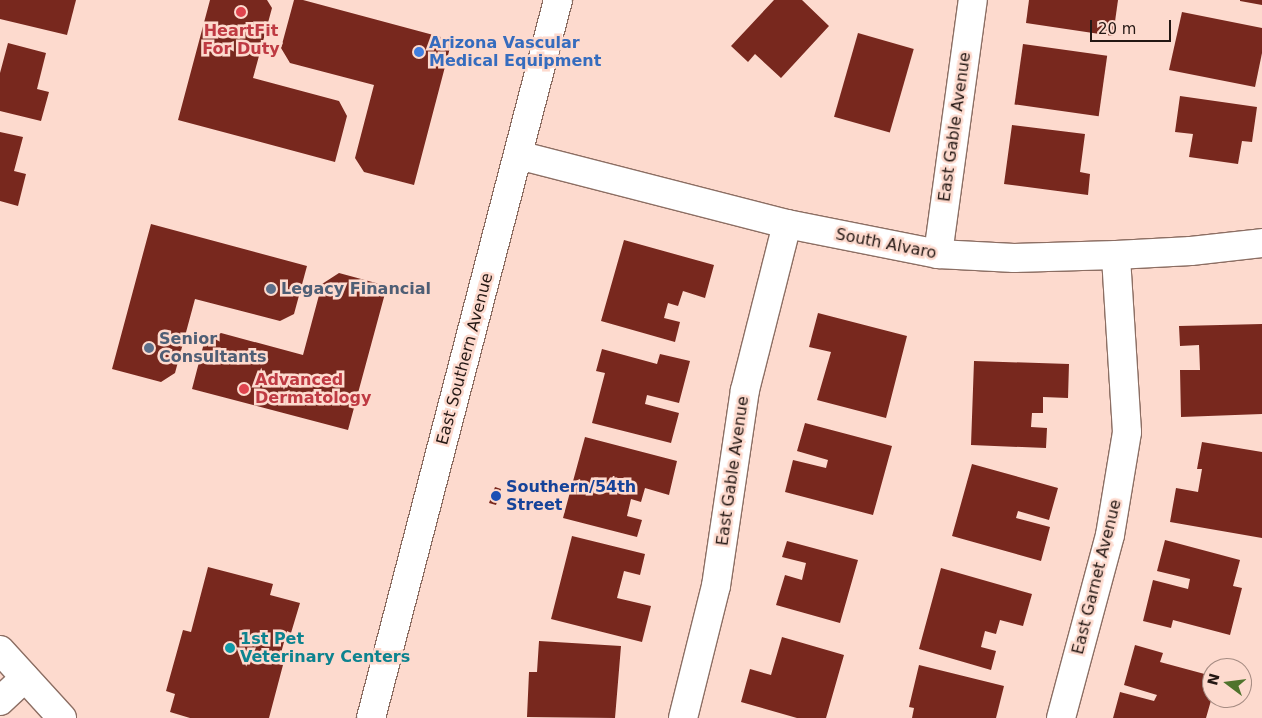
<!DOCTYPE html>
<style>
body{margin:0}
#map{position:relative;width:1262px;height:718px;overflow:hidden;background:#fddace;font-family:"DejaVu Sans",sans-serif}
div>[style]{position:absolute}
.building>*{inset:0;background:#78281e;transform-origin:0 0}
.roads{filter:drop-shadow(1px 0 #8c6e63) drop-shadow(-1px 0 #8c6e63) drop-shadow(0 1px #8c6e63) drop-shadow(0 -1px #8c6e63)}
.minor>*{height:28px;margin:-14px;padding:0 14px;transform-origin:14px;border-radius:14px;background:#fff}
.major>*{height:28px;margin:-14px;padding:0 14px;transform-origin:14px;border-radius:14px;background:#fff}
.dots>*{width:14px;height:14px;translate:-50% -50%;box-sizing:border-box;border:2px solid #fddace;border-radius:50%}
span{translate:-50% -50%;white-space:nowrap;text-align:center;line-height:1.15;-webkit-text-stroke:5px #fddace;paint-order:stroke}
.health-label{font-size:16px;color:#be3a42;font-weight:700}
.left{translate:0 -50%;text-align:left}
.shop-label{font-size:16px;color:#366cbe;font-weight:700}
.street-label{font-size:16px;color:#231713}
.service-label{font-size:16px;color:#4e5e75;font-weight:700}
.transit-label{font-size:16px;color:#164399;font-weight:700}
.culture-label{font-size:16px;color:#0d838f;font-weight:700}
.north{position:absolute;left:1202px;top:658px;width:50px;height:50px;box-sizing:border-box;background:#fddace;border:1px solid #a68c83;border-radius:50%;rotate:285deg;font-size:14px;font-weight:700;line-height:20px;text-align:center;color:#231713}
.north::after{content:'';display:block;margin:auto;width:18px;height:22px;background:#4f732c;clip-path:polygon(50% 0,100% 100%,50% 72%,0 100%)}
.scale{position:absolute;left:1090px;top:20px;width:81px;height:22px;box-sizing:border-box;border:2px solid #231713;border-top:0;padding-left:6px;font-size:15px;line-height:18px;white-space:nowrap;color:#231713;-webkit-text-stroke:4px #fddace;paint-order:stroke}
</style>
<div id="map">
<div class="building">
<div style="clip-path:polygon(0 0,76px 0,67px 35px,0 19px)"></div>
<div style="clip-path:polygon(210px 0,267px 0,272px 8px,253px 78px,339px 101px,347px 116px,335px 162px,178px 120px)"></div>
<div style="clip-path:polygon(294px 0,303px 0,452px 40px,414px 185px,364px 172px,355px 158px,374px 85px,290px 63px,281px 48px)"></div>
<div style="clip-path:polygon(774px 0,802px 0,829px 26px,781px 78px,755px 54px,748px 62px,731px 46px)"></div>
<div style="clip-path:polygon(1029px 0,1118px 0,1113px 36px,1026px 23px)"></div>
<div style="clip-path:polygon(1240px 0,1262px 0,1262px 5px,1240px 1px)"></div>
<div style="clip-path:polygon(1182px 12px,1262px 28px,1262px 53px,1255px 87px,1169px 70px)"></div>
<div style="left:858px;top:33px;width:58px;height:87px;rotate:16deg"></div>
<div style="clip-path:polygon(8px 43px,46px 53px,37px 89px,49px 92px,41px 121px,0 111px,0 73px)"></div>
<div style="left:1023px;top:44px;width:85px;height:61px;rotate:8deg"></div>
<div style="clip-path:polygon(1180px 96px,1257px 107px,1252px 142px,1242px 141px,1238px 164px,1189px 157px,1193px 134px,1175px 132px)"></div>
<div style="clip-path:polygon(1012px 125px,1085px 134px,1080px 172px,1090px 174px,1088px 195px,1004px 184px)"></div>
<div style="clip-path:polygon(0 132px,23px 137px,14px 171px,26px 174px,18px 206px,0 201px)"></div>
<div style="clip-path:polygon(151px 224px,307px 266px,294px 314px,280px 321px,195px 299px,175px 373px,161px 382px,112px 369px)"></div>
<div style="clip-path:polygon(624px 240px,714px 265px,705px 298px,683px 291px,678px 306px,668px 303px,664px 318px,680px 322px,675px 342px,601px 321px)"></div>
<div style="clip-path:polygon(339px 273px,387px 286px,348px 430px,192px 389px,204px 343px,221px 333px,303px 355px,322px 284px)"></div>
<div style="clip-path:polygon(818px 313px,907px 336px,886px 418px,817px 400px,831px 352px,809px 347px)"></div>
<div style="clip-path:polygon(1262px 324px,1262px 414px,1181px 417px,1180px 370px,1200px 370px,1199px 345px,1180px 346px,1179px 326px)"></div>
<div style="clip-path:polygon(602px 349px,657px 364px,660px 354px,690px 361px,679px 403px,647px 395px,645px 404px,679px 413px,671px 443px,592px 423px,605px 373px,596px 371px)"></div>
<div style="clip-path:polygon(974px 361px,1069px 364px,1068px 398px,1043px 397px,1043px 413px,1032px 413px,1031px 427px,1047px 428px,1046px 448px,971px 445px)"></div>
<div style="clip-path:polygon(805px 423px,892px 446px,873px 515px,785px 492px,793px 460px,826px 468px,828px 460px,797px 451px)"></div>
<div style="clip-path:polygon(585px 437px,677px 461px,669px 495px,645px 488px,641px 502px,631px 499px,627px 516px,642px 520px,637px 537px,563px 518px)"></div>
<div style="clip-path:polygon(1202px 442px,1262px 452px,1262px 538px,1170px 522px,1176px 488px,1198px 492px,1202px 469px,1197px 469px)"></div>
<div style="clip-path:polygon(972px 464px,1058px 488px,1049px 520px,1018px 511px,1016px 518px,1050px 527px,1041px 561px,952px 536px)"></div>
<div style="clip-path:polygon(495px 487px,501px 489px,496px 505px,489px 503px)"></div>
<div style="clip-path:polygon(572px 536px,645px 554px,640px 575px,624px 571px,617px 598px,651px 606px,642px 642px,551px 619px)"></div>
<div style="clip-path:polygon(1165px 540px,1240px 560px,1233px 586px,1242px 588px,1230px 635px,1173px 620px,1171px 628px,1143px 621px,1153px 580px,1188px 589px,1190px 579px,1157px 571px)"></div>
<div style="clip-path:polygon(787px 541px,858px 560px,840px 623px,776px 605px,785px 575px,802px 580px,806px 563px,782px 557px)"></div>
<div style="clip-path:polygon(208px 567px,273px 584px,270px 595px,300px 603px,291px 633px,287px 631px,278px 664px,283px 665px,269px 718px,190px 718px,170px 712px,175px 694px,166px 691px,183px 630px,191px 632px)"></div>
<div style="clip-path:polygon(941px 568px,1032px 594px,1023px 626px,1000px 620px,996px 634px,985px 631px,981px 647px,996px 651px,991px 670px,919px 649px)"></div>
<div style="clip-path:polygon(782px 637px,844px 655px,826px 718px,797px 718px,741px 702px,750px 669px,771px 675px)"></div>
<div style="clip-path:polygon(539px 641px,621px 646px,615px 718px,527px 717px,529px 672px,537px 672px)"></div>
<div style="clip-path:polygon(1135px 645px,1163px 653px,1160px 662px,1212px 676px,1212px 697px,1206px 718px,1113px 718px,1120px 692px,1154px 701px,1157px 695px,1124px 685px)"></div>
<div style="clip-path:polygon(919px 665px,1004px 686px,996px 718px,912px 718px,914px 708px,909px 707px)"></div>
</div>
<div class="roads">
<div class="minor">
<div style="left:518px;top:155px;width:278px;rotate:14.4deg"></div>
<div style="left:787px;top:224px;width:154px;rotate:11.2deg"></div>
<div style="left:938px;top:254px;width:76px;rotate:3deg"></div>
<div style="left:1014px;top:258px;width:102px;rotate:-1.7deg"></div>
<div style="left:1116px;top:255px;width:75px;rotate:-3.1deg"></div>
<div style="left:1191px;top:251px;width:71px;rotate:-6.4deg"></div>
<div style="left:938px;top:254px;width:256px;rotate:-82.2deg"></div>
<div style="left:0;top:650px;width:92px;rotate:47.6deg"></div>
<div style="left:0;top:701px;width:34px;rotate:-43deg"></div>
<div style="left:683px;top:718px;width:136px;rotate:-76deg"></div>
<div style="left:716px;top:586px;width:198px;rotate:-81.6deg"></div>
<div style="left:745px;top:390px;width:171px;rotate:-75.8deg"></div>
<div style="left:1061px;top:718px;width:189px;rotate:-75deg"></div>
<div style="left:1110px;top:535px;width:104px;rotate:-80.6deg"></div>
<div style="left:1127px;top:432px;width:177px;rotate:-93.6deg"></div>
</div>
<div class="major">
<div style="left:371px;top:718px;width:742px;rotate:-75.4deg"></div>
</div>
</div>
<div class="dots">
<div style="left:241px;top:12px;background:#e0444e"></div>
<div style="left:419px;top:52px;background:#3f7fe0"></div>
<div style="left:271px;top:289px;background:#5c6f8a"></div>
<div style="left:149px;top:348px;background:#5c6f8a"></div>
<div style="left:244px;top:389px;background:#e0444e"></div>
<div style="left:496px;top:496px;background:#1a4fb4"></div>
<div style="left:230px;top:648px;background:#0f9aa8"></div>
</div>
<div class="health-label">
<span style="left:241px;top:40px">HeartFit<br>For Duty</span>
<span class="left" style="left:255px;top:389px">Advanced<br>Dermatology</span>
</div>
<div class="shop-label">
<span class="left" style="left:429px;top:52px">Arizona Vascular<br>Medical Equipment</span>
</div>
<div class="street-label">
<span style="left:955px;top:127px;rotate:-82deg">East Gable Avenue</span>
<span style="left:886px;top:244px;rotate:11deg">South Alvaro</span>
<span style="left:465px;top:359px;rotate:-75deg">East Southern Avenue</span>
<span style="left:733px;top:471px;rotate:-82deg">East Gable Avenue</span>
<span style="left:1097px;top:577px;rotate:-76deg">East Garnet Avenue</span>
</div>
<div class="service-label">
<span class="left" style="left:281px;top:289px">Legacy Financial</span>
<span class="left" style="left:159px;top:348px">Senior<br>Consultants</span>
</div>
<div class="transit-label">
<span class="left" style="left:506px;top:496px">Southern/54th<br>Street</span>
</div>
<div class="culture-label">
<span class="left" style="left:240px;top:648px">1st Pet<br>Veterinary Centers</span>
</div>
<div class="north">N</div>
<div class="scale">20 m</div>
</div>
